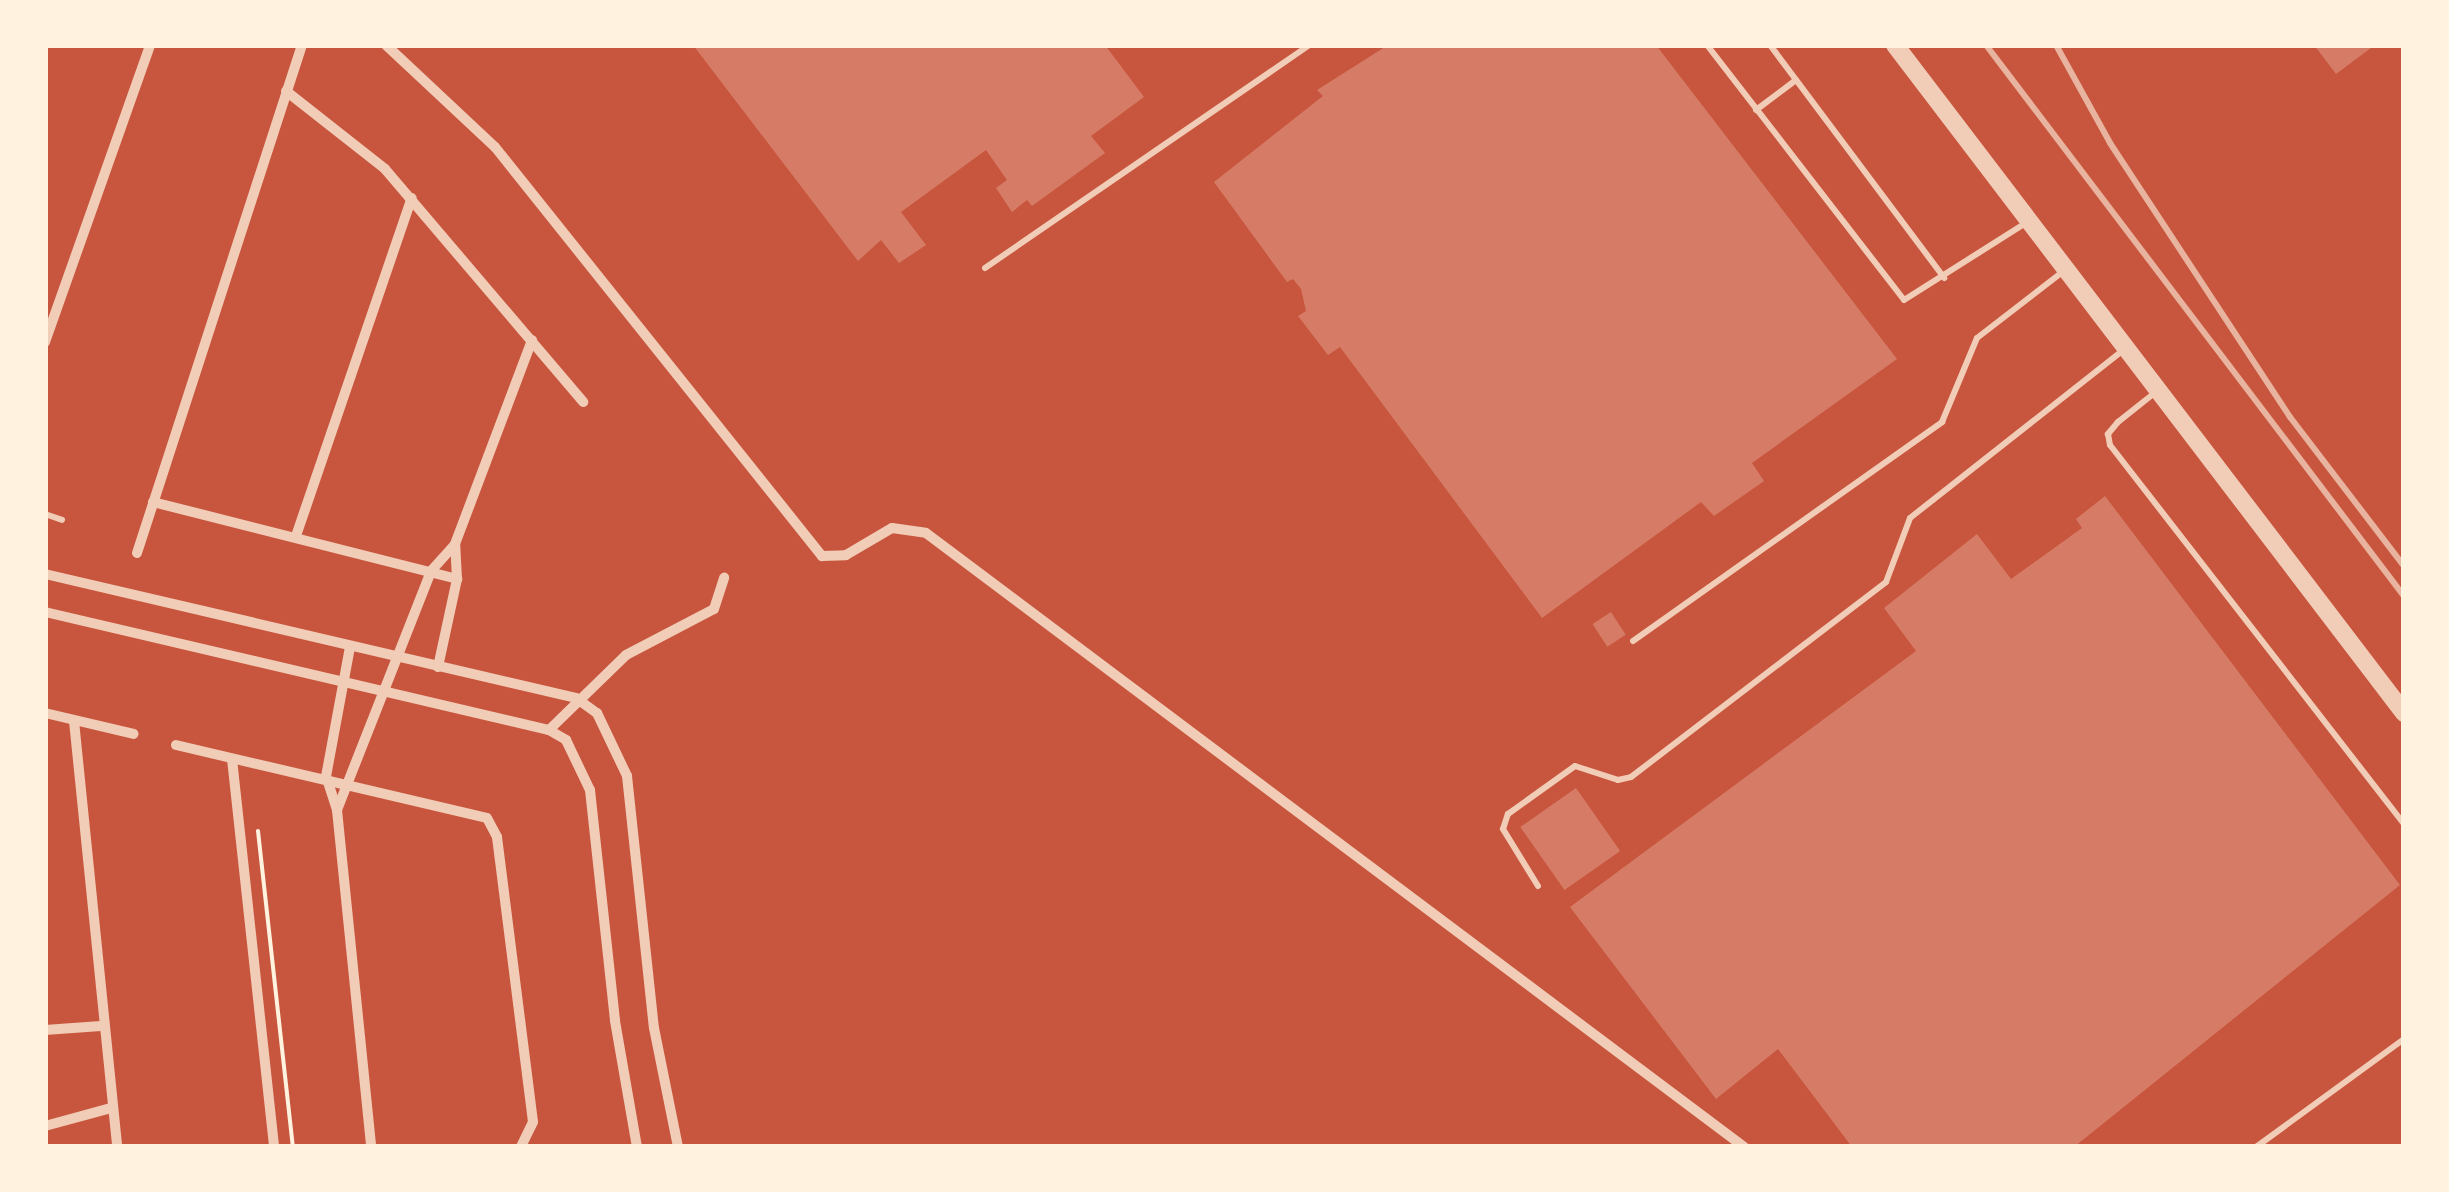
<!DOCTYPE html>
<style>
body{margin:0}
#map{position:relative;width:2449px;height:1192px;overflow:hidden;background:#c8553d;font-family:"Fira Sans",sans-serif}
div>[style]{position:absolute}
.building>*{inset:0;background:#d67c66;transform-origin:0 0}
.path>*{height:4px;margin:-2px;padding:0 2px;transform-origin:2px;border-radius:2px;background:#fff3e0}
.service>*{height:6px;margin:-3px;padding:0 3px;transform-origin:3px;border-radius:3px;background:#f1ccb7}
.minor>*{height:10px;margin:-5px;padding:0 5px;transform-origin:5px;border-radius:5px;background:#f1ccb7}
.tertiary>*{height:18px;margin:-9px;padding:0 9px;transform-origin:9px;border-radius:9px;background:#f1ccb7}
.rail>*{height:6px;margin:-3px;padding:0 3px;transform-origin:3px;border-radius:3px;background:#e9b49f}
span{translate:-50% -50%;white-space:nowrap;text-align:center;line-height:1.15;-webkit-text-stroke:8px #fff3e0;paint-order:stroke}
.frame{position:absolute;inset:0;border:48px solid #fff3e0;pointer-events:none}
</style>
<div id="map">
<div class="building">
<div style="clip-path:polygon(693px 45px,1105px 45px,1144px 97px,1091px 136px,1105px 153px,1032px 206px,1027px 200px,1012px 212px,996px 188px,1007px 180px,986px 150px,901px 212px,926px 245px,899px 263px,881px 240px,858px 261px)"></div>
<div style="clip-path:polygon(1388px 45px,1656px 45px,1897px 359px,1752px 463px,1764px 481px,1714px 516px,1701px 502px,1542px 618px,1340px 347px,1328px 355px,1298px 316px,1306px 311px,1301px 289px,1293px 279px,1287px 282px,1214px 182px,1323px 96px,1317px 90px)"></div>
<div style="clip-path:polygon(2314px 45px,2375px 45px,2336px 74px)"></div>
<div style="clip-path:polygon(2105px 496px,2400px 885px,2074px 1147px,1852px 1147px,1778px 1049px,1716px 1099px,1570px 907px,1916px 651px,1884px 608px,1977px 534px,2011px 579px,2082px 528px,2076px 519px)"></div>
<div style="left:1611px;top:612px;width:27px;height:22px;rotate:57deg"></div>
<div style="left:1576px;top:788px;width:77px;height:68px;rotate:55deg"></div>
</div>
<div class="path">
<div style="left:258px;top:831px;width:318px;rotate:83.7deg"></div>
</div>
<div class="service">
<div style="left:1707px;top:45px;width:322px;rotate:52.3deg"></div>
<div style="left:1904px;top:300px;width:144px;rotate:-32.3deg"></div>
<div style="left:1770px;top:45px;width:291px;rotate:53.2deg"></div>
<div style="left:1756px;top:110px;width:50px;rotate:-36.9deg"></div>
<div style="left:985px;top:268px;width:393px;rotate:-34.5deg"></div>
<div style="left:2157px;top:391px;width:50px;rotate:141.5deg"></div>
<div style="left:2118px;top:422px;width:16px;rotate:130deg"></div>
<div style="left:2108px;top:434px;width:11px;rotate:80deg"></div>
<div style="left:2110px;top:445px;width:480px;rotate:52.2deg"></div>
<div style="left:45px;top:514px;width:18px;rotate:19deg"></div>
<div style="left:1633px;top:641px;width:379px;rotate:-35.3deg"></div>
<div style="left:1942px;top:422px;width:91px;rotate:-67.4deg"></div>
<div style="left:1977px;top:338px;width:111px;rotate:-37.7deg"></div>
<div style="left:1538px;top:886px;width:67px;rotate:-121.6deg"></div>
<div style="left:1503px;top:829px;width:16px;rotate:-72deg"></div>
<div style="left:1508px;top:814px;width:82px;rotate:-35.6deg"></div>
<div style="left:1575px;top:766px;width:45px;rotate:18deg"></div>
<div style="left:1618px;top:780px;width:13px;rotate:-13deg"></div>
<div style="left:1631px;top:777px;width:321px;rotate:-37.4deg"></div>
<div style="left:1886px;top:582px;width:68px;rotate:-69.4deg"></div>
<div style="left:1910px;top:518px;width:273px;rotate:-38.2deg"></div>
<div style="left:2256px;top:1147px;width:183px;rotate:-36.1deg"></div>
</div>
<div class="minor">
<div style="left:386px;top:45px;width:149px;rotate:43.1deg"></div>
<div style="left:495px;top:147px;width:524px;rotate:51.36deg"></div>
<div style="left:822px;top:556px;width:24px;rotate:-2deg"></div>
<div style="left:846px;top:555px;width:53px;rotate:-30.4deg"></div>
<div style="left:892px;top:528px;width:34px;rotate:8deg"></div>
<div style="left:926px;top:533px;width:1023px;rotate:36.89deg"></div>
<div style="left:286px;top:91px;width:126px;rotate:38.2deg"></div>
<div style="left:385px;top:169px;width:306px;rotate:49.6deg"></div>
<div style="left:45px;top:342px;width:315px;rotate:-70.5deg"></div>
<div style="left:153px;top:502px;width:314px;rotate:14.2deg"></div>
<div style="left:297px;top:533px;width:354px;rotate:-71.1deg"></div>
<div style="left:137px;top:553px;width:534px;rotate:-72.01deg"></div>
<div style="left:45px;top:574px;width:545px;rotate:13.14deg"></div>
<div style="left:576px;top:698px;width:26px;rotate:36deg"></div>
<div style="left:597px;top:713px;width:70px;rotate:64.5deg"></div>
<div style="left:627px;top:776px;width:253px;rotate:83.9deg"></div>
<div style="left:654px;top:1028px;width:121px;rotate:78.6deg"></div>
<div style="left:45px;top:612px;width:518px;rotate:13.18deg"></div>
<div style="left:549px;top:730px;width:20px;rotate:30deg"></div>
<div style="left:566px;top:740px;width:55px;rotate:64.4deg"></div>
<div style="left:590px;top:790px;width:232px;rotate:83.8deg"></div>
<div style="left:615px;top:1021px;width:128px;rotate:80.1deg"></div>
<div style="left:350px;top:647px;width:131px;rotate:100.5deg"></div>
<div style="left:326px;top:776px;width:36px;rotate:72deg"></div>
<div style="left:337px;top:810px;width:339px;rotate:84.2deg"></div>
<div style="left:438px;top:667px;width:90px;rotate:-77.8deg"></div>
<div style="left:457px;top:579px;width:35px;rotate:-93deg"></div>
<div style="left:45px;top:713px;width:91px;rotate:13.3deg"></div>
<div style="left:74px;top:721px;width:428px;rotate:84.2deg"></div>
<div style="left:549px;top:730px;width:107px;rotate:-44.2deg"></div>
<div style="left:626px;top:655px;width:99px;rotate:-27.6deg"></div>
<div style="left:714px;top:609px;width:33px;rotate:-72deg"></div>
<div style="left:176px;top:745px;width:319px;rotate:13.2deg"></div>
<div style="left:487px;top:818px;width:21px;rotate:62deg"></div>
<div style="left:497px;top:837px;width:287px;rotate:82.8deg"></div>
<div style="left:533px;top:1122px;width:28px;rotate:116deg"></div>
<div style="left:232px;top:759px;width:390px;rotate:83.8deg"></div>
<div style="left:337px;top:810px;width:257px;rotate:-68.5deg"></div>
<div style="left:431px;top:571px;width:36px;rotate:-48deg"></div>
<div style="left:455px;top:544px;width:218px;rotate:-69.3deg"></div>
<div style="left:45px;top:1030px;width:56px;rotate:-4.1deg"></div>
<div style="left:45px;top:1126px;width:68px;rotate:-15.3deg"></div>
</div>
<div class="tertiary">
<div style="left:1895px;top:45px;width:840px;rotate:52.69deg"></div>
</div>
<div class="rail">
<div style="left:1986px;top:45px;width:692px;rotate:52.82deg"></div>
<div style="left:2056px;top:45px;width:112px;rotate:61.1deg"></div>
<div style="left:2110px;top:143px;width:328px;rotate:56.7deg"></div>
<div style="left:2290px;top:417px;width:188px;rotate:52.6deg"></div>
</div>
<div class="frame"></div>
</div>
